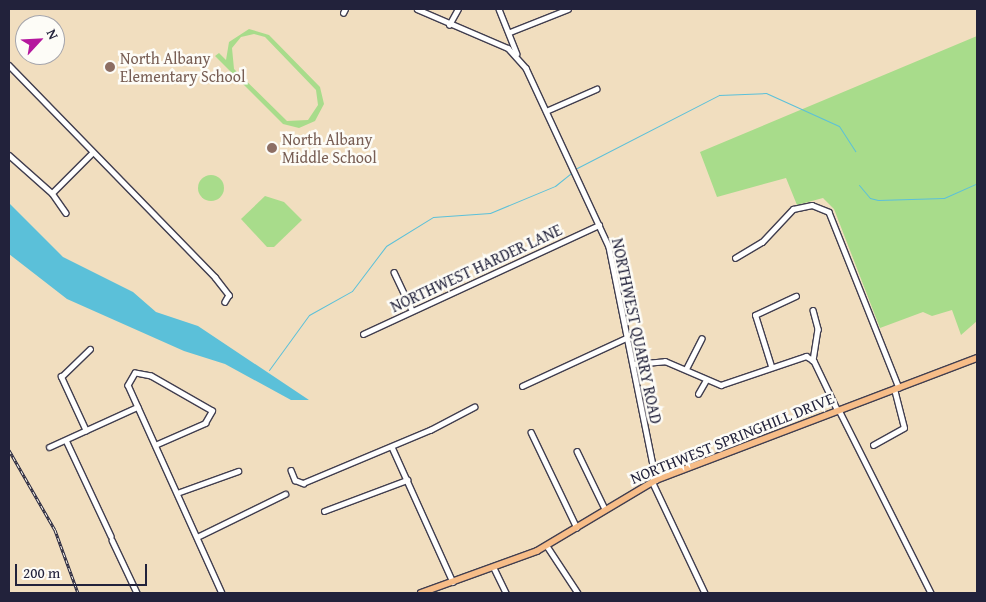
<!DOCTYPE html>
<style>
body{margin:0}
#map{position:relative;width:986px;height:602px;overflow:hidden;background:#f1debf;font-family:"Gentium Book Plus",serif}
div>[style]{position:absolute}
.green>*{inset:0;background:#a8dc8b}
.round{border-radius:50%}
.water>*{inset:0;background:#5bc0d9}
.stream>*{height:1px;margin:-0.5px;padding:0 0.5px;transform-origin:0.5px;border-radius:0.5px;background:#5bc0d9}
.roads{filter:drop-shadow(1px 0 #413e4f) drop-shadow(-1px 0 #413e4f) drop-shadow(0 1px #413e4f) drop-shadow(0 -1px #413e4f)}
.minor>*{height:4.5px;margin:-2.25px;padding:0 2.25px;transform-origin:2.25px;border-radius:2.25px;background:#fff}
.major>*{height:5.5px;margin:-2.75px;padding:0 2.75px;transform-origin:2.75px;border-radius:2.75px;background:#f7bd88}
.rail>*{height:3px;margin-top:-1.5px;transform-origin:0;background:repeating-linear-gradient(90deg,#fdfcf7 0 4px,#22223b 0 8px);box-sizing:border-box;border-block:1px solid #22223b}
.dots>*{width:14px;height:14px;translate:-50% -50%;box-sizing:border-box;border:2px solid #fdfcf7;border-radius:50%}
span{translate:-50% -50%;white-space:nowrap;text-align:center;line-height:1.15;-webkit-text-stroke:5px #fdfcf7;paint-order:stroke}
.education-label{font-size:16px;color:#785e54}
.left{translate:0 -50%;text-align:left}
.street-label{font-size:16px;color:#22223b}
.frame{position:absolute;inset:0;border:10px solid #22223b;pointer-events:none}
.north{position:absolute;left:15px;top:15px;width:50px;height:50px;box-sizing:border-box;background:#fdfcf7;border:1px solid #a5a5ac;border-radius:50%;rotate:65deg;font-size:14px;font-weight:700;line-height:20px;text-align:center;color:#22223b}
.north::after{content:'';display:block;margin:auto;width:18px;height:22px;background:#b5179e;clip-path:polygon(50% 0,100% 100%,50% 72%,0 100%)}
.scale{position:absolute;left:15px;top:564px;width:132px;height:22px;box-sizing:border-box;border:2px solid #22223b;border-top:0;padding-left:6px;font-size:15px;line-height:18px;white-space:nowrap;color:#22223b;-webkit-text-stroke:4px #fdfcf7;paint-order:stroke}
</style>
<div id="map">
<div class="green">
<div style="clip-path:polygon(evenodd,249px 29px,269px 35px,320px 87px,324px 104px,315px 121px,299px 128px,283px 124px,215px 56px,219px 53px,226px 60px,229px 42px,249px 29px,254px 34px,265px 37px,316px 90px,318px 105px,308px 120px,287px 121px,234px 69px,232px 48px,241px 37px,254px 34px)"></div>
<div style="clip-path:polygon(977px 36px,977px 321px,961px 335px,952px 310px,932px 316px,923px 312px,880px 328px,834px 209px,823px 198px,797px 205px,786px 178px,717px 197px,700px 152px)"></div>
<div class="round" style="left:198px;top:175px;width:26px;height:26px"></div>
<div style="clip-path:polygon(265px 196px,284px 202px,302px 220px,274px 247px,267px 247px,241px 219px)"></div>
</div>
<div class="water">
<div style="clip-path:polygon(9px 203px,63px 257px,133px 292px,156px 312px,198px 326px,309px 400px,291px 400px,225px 364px,184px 351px,67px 299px,9px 254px)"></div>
</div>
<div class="stream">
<div style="left:577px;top:168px;width:160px;rotate:-27.2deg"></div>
<div style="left:719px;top:95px;width:47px;rotate:-2.4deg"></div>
<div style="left:766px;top:93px;width:80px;rotate:24.3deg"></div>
<div style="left:839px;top:126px;width:30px;rotate:57deg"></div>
<div style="left:859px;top:185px;width:17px;rotate:50deg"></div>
<div style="left:870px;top:198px;width:8px;rotate:14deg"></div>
<div style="left:878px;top:200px;width:66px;rotate:-1.7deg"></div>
<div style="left:944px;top:198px;width:36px;rotate:-24deg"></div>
<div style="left:269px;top:370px;width:68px;rotate:-54deg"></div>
<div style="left:309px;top:315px;width:49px;rotate:-29.2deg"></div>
<div style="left:352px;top:291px;width:56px;rotate:-52.9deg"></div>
<div style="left:386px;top:246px;width:55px;rotate:-31.7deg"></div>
<div style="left:433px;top:217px;width:57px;rotate:-4deg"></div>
<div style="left:490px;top:213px;width:70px;rotate:-22.6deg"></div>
<div style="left:555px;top:186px;width:21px;rotate:-39deg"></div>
</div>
<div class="roads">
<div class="minor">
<div style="left:417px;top:9px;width:99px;rotate:23.2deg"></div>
<div style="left:508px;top:48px;width:27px;rotate:48deg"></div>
<div style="left:526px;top:68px;width:197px;rotate:65.1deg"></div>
<div style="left:609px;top:247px;width:238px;rotate:78.6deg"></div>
<div style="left:499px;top:9px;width:48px;rotate:68.2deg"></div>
<div style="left:343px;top:13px;width:4px;rotate:-63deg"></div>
<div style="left:449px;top:25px;width:18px;rotate:-61deg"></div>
<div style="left:510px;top:32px;width:62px;rotate:-21.6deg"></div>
<div style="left:9px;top:65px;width:296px;rotate:45.8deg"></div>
<div style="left:215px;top:277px;width:23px;rotate:52deg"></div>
<div style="left:229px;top:295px;width:8px;rotate:120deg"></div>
<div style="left:546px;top:111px;width:55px;rotate:-23.7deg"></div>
<div style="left:9px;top:155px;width:57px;rotate:41.5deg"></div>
<div style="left:52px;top:193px;width:57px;rotate:-45deg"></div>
<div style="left:52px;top:193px;width:24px;rotate:55deg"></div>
<div style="left:735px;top:258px;width:31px;rotate:-31deg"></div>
<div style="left:762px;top:242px;width:45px;rotate:-46.8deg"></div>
<div style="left:793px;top:209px;width:19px;rotate:-12deg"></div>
<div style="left:812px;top:205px;width:18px;rotate:22deg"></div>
<div style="left:829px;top:212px;width:189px;rotate:68.3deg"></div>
<div style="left:394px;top:272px;width:42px;rotate:64.7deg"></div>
<div style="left:813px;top:310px;width:20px;rotate:75deg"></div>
<div style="left:818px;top:329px;width:32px;rotate:99deg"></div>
<div style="left:363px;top:334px;width:260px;rotate:-24.8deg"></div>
<div style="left:633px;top:364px;width:32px;rotate:-5deg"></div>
<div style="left:665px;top:361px;width:61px;rotate:23.2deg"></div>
<div style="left:721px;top:385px;width:90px;rotate:-18.8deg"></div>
<div style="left:806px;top:356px;width:9px;rotate:32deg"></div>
<div style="left:814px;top:361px;width:55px;rotate:64.4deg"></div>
<div style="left:771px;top:366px;width:53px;rotate:-107.4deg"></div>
<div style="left:755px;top:315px;width:45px;rotate:-24.9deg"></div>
<div style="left:686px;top:369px;width:34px;rotate:-63deg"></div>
<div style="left:522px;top:386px;width:117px;rotate:-24.8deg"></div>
<div style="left:698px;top:394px;width:16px;rotate:-60deg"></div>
<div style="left:839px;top:410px;width:205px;rotate:63.3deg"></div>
<div style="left:86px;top:431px;width:60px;rotate:-114.8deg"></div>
<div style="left:61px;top:377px;width:40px;rotate:-44deg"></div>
<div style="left:531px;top:432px;width:106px;rotate:64.4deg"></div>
<div style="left:66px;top:440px;width:106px;rotate:64.9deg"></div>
<div style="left:155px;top:445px;width:55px;rotate:-23.7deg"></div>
<div style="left:205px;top:423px;width:14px;rotate:-60deg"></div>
<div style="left:212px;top:411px;width:70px;rotate:-150.2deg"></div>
<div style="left:151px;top:376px;width:16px;rotate:-169deg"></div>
<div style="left:135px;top:373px;width:14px;rotate:120deg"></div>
<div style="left:128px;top:385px;width:228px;rotate:65.7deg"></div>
<div style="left:873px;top:445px;width:35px;rotate:-29deg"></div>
<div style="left:904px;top:428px;width:40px;rotate:-104.4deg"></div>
<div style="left:49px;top:447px;width:97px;rotate:-24.4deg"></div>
<div style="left:392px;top:447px;width:148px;rotate:65.7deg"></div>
<div style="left:577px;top:451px;width:64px;rotate:64.2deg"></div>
<div style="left:291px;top:470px;width:11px;rotate:68deg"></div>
<div style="left:295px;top:480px;width:9px;rotate:21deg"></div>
<div style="left:303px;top:483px;width:138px;rotate:-22.7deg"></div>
<div style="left:430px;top:430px;width:50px;rotate:-27.6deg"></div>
<div style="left:652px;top:481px;width:124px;rotate:64.7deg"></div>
<div style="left:177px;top:493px;width:65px;rotate:-19.8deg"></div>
<div style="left:324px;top:511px;width:89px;rotate:-20.5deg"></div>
<div style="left:197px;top:537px;width:98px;rotate:-26deg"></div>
<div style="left:112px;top:540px;width:59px;rotate:64.7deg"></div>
<div style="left:547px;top:546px;width:56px;rotate:56.6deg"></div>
<div style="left:494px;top:568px;width:28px;rotate:64deg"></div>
</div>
<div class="major">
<div style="left:421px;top:593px;width:123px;rotate:-19.9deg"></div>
<div style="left:537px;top:551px;width:139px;rotate:-30.8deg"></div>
<div style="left:656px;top:480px;width:343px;rotate:-20.8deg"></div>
</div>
</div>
<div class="rail">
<div style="left:9px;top:450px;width:92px;rotate:60.1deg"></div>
<div style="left:55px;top:530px;width:67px;rotate:69.9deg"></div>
</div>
<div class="dots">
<div style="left:110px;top:67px;background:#8d6e63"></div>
<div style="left:272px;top:148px;background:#8d6e63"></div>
</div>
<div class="education-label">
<span class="left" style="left:120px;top:67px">North Albany<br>Elementary School</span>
<span class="left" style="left:282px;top:148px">North Albany<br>Middle School</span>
</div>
<div class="street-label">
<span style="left:476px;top:268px;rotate:-25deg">NORTHWEST HARDER LANE</span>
<span style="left:637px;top:331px;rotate:78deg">NORTHWEST QUARRY ROAD</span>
<span style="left:732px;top:438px;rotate:-22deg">NORTHWEST SPRINGHILL DRIVE</span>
</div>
<div class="frame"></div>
<div class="north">N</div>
<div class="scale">200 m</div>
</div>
